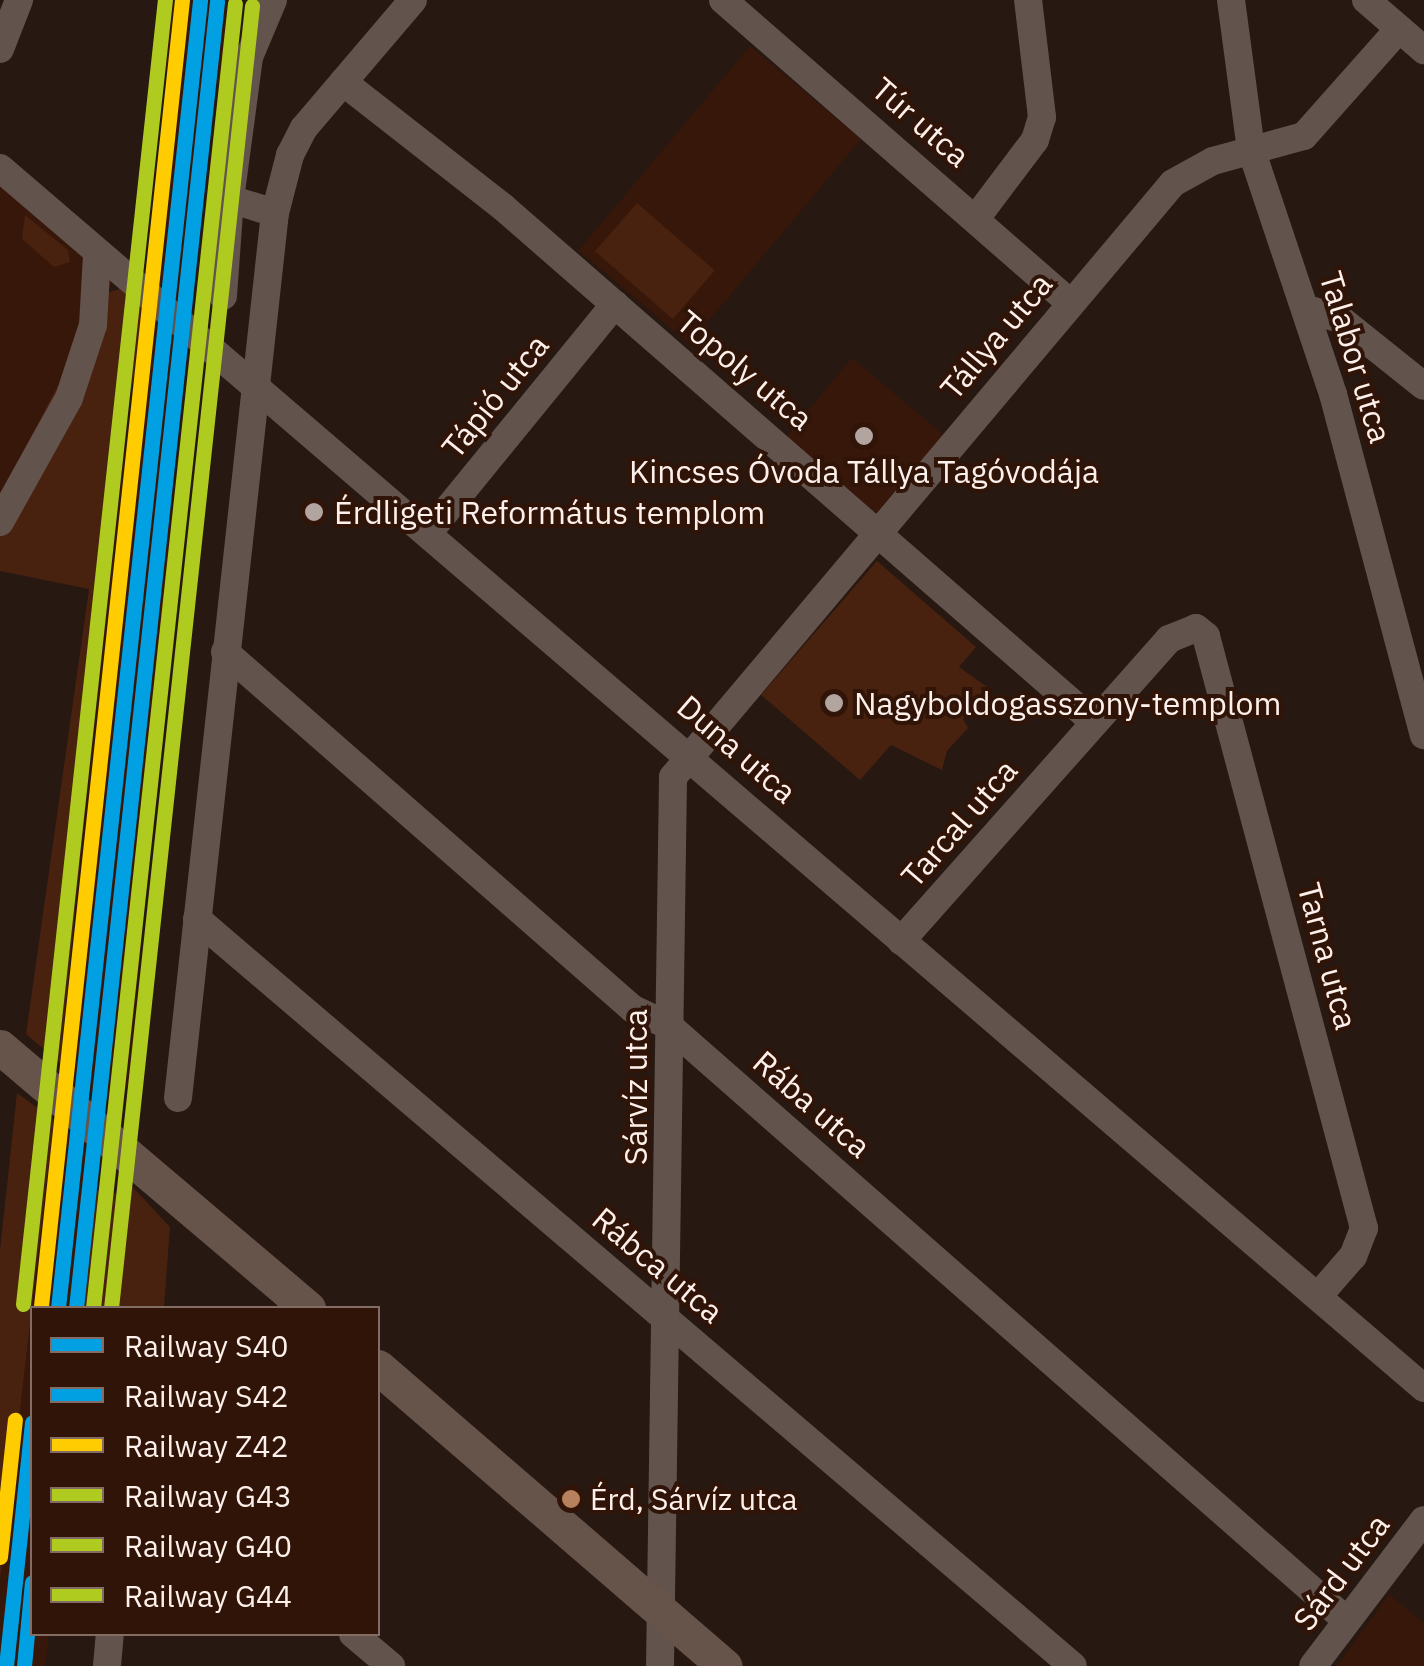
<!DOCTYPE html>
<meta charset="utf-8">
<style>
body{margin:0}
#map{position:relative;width:1424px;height:1666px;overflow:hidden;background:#271811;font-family:"IBM Plex Sans",sans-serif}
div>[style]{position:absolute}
.built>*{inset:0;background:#371709;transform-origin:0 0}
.green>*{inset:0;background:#49210f;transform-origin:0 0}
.minor>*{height:28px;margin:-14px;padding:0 14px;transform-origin:14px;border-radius:14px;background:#62534c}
.major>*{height:35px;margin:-17.5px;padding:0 17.5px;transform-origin:17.5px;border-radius:17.5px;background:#66534a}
.rail-1>*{height:15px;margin:-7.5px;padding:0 7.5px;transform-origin:7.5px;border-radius:7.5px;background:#00a0e3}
.rail-2>*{height:15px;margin:-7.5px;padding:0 7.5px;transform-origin:7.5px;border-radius:7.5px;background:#00a0e3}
.rail-3>*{height:15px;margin:-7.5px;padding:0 7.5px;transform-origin:7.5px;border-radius:7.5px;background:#fecc00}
.rail-4>*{height:15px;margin:-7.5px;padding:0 7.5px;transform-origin:7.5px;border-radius:7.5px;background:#b0cb1f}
.rail-5>*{height:15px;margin:-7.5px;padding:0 7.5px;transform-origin:7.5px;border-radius:7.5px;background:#b0cb1f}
.rail-6>*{height:15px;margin:-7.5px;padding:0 7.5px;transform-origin:7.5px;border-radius:7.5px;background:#b0cb1f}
.dots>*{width:28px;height:28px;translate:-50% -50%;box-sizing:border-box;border:5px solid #301408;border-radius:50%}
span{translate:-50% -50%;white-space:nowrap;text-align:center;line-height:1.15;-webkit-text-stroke:8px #301408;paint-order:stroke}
.bus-label{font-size:30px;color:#fdf0eb}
.left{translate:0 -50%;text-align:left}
.street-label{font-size:32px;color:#fdf0eb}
.poi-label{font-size:32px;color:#fdf0eb}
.legend{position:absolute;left:30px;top:1306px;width:350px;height:330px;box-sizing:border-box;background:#301408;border:2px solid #826c63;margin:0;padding:12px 18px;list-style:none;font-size:30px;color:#fdf0eb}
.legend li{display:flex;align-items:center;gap:20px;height:50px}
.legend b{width:50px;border:2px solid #826c63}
</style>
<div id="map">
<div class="built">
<div style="clip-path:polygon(169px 0,227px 0,221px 84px,207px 82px,183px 345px,131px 1084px,109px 1101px,60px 1075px,114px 524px,178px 75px,163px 69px)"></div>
<div style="left:750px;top:46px;width:145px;height:267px;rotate:40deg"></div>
<div style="clip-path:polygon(0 186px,114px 279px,0 495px)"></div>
<div style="left:852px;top:358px;width:119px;height:103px;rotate:40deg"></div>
<div style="clip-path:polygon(54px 1120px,86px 1147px,74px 1308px,32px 1308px,32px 1634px,49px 1634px,45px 1666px,0 1666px,0 1580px)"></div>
<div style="clip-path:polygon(1389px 1594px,1424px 1623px,1424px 1666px,1337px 1666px)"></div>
</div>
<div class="green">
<div style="left:637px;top:203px;width:103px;height:64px;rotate:41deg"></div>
<div style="clip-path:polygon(25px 215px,68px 250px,70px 262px,54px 267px,22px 239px)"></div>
<div style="clip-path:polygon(120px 289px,144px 309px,147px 322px,130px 394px,114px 524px,60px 1063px,26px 1034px,89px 589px,0 571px,0 495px,58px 385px,77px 397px,106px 293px)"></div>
<div style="clip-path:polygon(877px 561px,976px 647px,959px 667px,987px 687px,963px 719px,968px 728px,947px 751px,942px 770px,891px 745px,860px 780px,761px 695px)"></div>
<div style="clip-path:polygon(17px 1093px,54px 1120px,0 1580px,0 1250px)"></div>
<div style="clip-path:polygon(128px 1182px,170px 1227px,164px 1308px,76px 1308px,86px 1189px,126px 1195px)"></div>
</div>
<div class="minor">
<div style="left:273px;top:0;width:62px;rotate:112.8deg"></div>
<div style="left:249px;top:57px;width:143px;rotate:97.6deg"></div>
<div style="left:230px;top:199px;width:47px;rotate:17.3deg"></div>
<div style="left:723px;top:0;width:459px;rotate:41.1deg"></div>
<div style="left:1231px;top:0;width:150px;rotate:82.4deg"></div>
<div style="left:1251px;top:149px;width:258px;rotate:71.5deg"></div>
<div style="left:1333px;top:394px;width:353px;rotate:75.1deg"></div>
<div style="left:1366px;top:0;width:77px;rotate:40.8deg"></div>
<div style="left:0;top:49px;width:53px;rotate:-68.8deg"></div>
<div style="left:343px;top:82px;width:204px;rotate:38deg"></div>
<div style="left:504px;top:208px;width:782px;rotate:41.06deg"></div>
<div style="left:0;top:168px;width:1875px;rotate:40.59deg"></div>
<div style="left:977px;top:217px;width:96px;rotate:-53deg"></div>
<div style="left:1035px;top:140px;width:24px;rotate:-73deg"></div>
<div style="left:1042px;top:117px;width:118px;rotate:-96.8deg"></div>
<div style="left:223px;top:296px;width:97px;rotate:-85.9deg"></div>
<div style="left:1307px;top:309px;width:34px;rotate:17deg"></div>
<div style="left:1340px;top:319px;width:107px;rotate:38.6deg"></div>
<div style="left:0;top:522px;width:142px;rotate:-60.9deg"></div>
<div style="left:69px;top:398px;width:77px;rotate:-71.8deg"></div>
<div style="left:93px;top:325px;width:70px;rotate:-86.7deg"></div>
<div style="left:429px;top:532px;width:294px;rotate:-50.8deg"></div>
<div style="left:225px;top:652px;width:542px;rotate:41.19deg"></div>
<div style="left:633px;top:1009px;width:40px;rotate:25deg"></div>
<div style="left:669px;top:1026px;width:901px;rotate:41.26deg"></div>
<div style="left:197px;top:919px;width:1151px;rotate:40.46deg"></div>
<div style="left:901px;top:941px;width:404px;rotate:-48.4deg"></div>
<div style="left:1169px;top:639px;width:29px;rotate:-22deg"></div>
<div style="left:1196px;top:628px;width:13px;rotate:39deg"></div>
<div style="left:1206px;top:636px;width:613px;rotate:75.06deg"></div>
<div style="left:1364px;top:1228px;width:30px;rotate:111deg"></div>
<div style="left:1353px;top:1256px;width:52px;rotate:131.1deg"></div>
<div style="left:178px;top:1098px;width:890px;rotate:-83.75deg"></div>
<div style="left:275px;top:213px;width:60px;rotate:-75.5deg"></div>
<div style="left:290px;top:155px;width:30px;rotate:-63deg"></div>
<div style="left:304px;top:128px;width:168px;rotate:-49.6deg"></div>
<div style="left:353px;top:1634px;width:50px;rotate:40.1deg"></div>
<div style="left:107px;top:1666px;width:32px;rotate:-85deg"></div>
<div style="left:660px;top:1666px;width:889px;rotate:-89.16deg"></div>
<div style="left:673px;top:777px;width:776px;rotate:-49.91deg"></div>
<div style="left:1173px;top:183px;width:46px;rotate:-28.8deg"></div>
<div style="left:1213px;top:161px;width:94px;rotate:-15.4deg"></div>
<div style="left:1304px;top:136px;width:143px;rotate:-48.4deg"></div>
<div style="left:1313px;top:1666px;width:183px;rotate:-52.8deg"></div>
</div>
<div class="major">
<div style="left:0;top:1047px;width:404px;rotate:40.3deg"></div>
<div style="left:378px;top:1367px;width:458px;rotate:40.8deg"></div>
</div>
<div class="rail-1">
<div style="left:58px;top:1308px;width:1316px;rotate:-83.8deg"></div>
<div style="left:6px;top:1666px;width:245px;rotate:-83.9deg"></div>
</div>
<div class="rail-2">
<div style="left:76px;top:1308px;width:1314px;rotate:-83.84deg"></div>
<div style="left:24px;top:1666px;width:84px;rotate:-84.6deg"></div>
</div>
<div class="rail-3">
<div style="left:41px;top:1306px;width:1314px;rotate:-83.84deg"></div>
<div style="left:0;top:1557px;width:138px;rotate:-83.8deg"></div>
</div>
<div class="rail-4">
<div style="left:93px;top:1308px;width:1312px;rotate:-83.79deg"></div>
</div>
<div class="rail-5">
<div style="left:23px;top:1304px;width:1312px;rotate:-83.79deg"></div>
</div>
<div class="rail-6">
<div style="left:111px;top:1308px;width:1310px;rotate:-83.82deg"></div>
</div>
<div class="dots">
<div style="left:864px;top:436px;background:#b2a49f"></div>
<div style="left:314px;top:512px;background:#b2a49f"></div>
<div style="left:834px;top:703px;background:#b2a49f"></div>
<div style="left:571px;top:1499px;background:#b6815c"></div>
</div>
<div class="bus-label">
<span class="left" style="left:590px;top:1499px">Érd, Sárvíz utca</span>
</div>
<div class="street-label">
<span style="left:921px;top:122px;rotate:41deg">Túr utca</span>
<span style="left:996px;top:336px;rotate:-50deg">Tállya utca</span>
<span style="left:1356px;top:357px;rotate:73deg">Talabor utca</span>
<span style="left:745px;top:370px;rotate:40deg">Topoly utca</span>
<span style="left:495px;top:396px;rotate:-51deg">Tápió utca</span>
<span style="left:737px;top:749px;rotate:41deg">Duna utca</span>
<span style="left:959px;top:823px;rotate:-49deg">Tarcal utca</span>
<span style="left:1328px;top:956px;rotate:75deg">Tarna utca</span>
<span style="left:635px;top:1087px;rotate:-90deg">Sárvíz utca</span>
<span style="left:812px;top:1104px;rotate:41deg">Rába utca</span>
<span style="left:658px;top:1265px;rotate:40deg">Rábca utca</span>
<span style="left:1341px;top:1572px;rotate:-53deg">Sárd utca</span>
</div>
<div class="poi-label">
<span style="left:864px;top:471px">Kincses Óvoda Tállya Tagóvodája</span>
<span class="left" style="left:334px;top:512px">Érdligeti Református templom</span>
<span class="left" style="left:854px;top:703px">Nagyboldogasszony-templom</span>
</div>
<ul class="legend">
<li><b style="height:12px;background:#00a0e3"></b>Railway S40</li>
<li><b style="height:12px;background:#00a0e3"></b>Railway S42</li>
<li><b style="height:12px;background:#fecc00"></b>Railway Z42</li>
<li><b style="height:12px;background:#b0cb1f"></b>Railway G43</li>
<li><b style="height:12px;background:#b0cb1f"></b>Railway G40</li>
<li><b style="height:12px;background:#b0cb1f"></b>Railway G44</li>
</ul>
</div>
